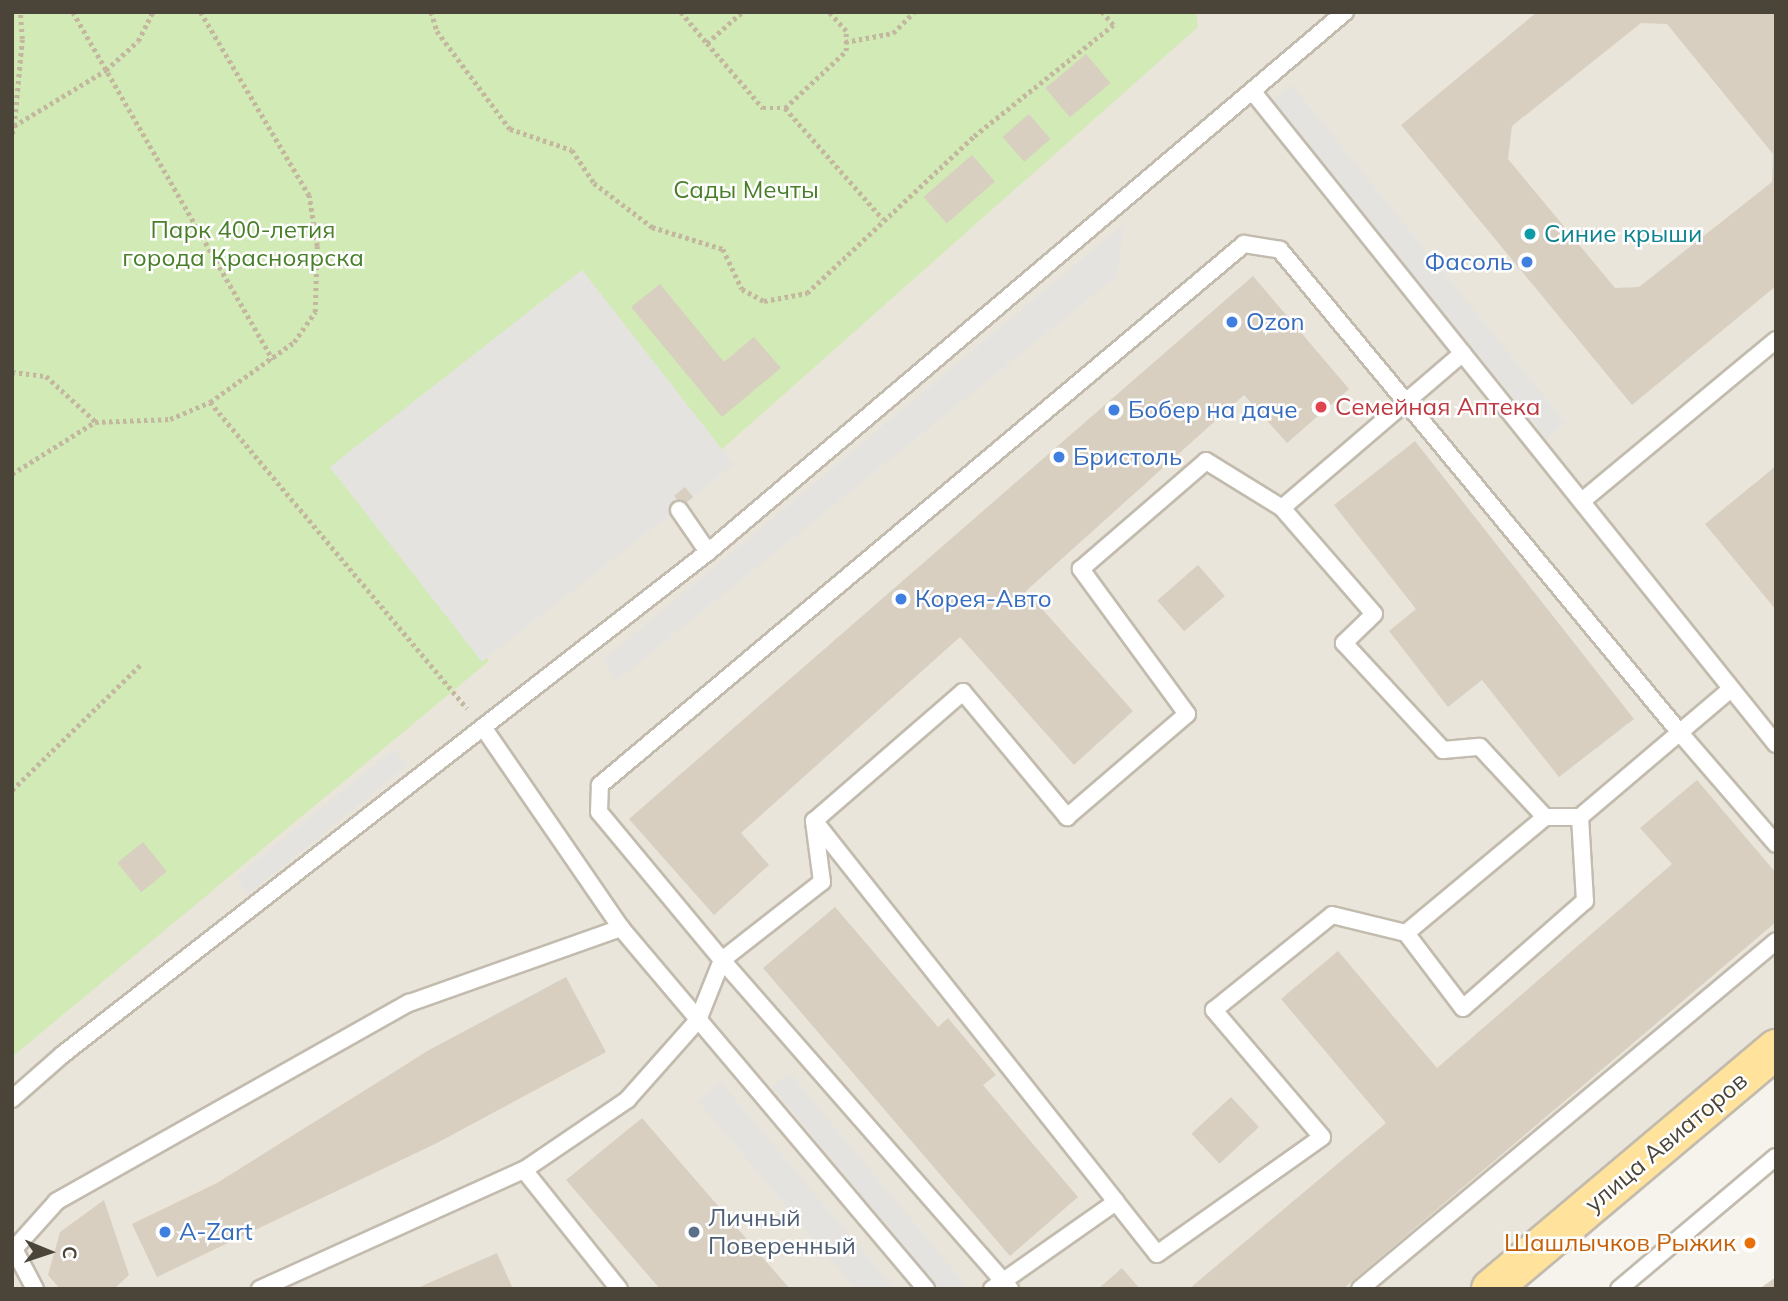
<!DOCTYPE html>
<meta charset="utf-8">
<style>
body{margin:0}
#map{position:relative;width:1788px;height:1301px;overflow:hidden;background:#f6f3ec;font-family:Mulish,sans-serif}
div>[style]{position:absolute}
.residential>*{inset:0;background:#eae5da}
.green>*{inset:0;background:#d2eab5}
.parking>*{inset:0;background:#e5e3e0;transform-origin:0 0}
.building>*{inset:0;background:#d8cfc1;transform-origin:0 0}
.path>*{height:4.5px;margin-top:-2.25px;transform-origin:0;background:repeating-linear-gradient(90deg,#c4b79f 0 3.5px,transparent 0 7px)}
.roads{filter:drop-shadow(2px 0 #c2bbae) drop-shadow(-2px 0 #c2bbae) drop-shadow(0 2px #c2bbae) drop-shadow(0 -2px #c2bbae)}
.lane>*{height:16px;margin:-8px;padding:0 8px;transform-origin:8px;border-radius:8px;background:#fff}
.primary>*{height:38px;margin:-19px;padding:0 19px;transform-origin:19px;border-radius:19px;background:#ffe39c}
.dots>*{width:19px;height:19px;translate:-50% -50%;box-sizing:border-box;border:4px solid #fff;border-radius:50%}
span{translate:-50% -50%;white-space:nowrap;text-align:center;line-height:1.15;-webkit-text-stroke:5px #fff;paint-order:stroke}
.park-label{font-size:24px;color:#4a7f2a}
.culture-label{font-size:24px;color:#0d838f}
.left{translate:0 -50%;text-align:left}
.shop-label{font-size:24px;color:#366cbe}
.right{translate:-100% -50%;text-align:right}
.health-label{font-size:24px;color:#be3a42}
.street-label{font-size:24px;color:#4b4439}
.service-label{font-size:24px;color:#4e5e75}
.food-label{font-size:24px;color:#c56008}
.frame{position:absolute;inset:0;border:14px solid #4b4439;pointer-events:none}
.north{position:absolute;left:14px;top:1217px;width:70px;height:70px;-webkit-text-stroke:5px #fff;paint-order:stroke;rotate:92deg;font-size:19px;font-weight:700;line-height:28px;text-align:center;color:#4b4439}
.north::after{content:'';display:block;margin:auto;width:24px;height:32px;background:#4b4439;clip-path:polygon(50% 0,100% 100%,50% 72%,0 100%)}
</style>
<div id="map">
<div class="residential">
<div style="clip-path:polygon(12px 12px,1776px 12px,1776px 1049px,1491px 1289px,12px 1289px)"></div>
</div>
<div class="green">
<div style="clip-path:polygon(12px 12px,1196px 12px,1198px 27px,721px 450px,582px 271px,332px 470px,489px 661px,12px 1057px)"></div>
</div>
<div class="parking">
<div style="left:1292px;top:85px;width:435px;height:25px;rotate:51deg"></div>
<div style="clip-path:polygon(1124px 224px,1117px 276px,615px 682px,603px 660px)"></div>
<div style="left:582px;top:270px;width:247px;height:320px;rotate:52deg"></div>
<div style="left:394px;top:749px;width:21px;height:204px;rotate:51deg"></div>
<div style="clip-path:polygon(790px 1073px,965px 1284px,960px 1289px,939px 1289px,772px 1087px)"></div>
<div style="left:721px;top:1082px;width:272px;height:30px;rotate:50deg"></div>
</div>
<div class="building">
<div style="clip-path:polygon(evenodd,1537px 12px,1776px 12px,1776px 286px,1632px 405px,1401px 125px,1537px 12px,1641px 23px,1667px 24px,1773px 154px,1772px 182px,1639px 287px,1615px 288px,1508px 159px,1512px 126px,1641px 23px)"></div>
<div style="left:1086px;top:54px;width:38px;height:53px;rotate:50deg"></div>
<div style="left:1029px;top:114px;width:33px;height:35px;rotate:49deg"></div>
<div style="left:972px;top:155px;width:35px;height:64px;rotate:49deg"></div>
<div style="clip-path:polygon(1253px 276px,1349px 389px,1287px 443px,1244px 395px,1026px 591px,1133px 711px,1074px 765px,960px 637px,741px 833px,769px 865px,714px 915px,629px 819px)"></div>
<div style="clip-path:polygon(660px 284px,724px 362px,754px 337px,781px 368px,722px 417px,631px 307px)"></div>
<div style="clip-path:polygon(1415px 441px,1634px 719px,1559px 777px,1482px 680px,1448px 707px,1389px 631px,1416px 609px,1334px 505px)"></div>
<div style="clip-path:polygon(1776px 466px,1776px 610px,1705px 524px)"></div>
<div style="left:685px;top:487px;width:13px;height:14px;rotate:51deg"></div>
<div style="left:1198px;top:565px;width:41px;height:54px;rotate:49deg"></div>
<div style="clip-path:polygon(1697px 780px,1776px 873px,1776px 922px,1343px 1289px,1189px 1289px,1386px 1123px,1281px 999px,1338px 951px,1437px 1068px,1672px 864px,1640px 828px)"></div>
<div style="left:143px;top:842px;width:38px;height:33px;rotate:51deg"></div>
<div style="clip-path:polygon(835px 907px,938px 1027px,948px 1018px,996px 1075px,983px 1085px,1078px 1197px,1010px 1256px,763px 968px)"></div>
<div style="clip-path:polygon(566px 977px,606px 1052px,437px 1143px,157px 1277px,132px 1224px,217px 1183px,429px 1050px)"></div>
<div style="left:1231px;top:1097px;width:41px;height:54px;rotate:47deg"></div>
<div style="clip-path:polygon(642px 1118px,790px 1289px,660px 1289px,566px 1180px)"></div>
<div style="clip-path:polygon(104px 1200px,129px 1275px,114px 1289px,60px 1289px,48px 1275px,60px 1232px)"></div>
<div style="clip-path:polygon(497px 1253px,513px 1289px,415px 1289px)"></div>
<div style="clip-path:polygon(1122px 1268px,1140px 1289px,1098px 1289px)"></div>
<div style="clip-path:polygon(1776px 1277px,1776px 1289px,1759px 1289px)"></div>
</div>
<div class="path">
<div style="left:73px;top:12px;width:401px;rotate:60.1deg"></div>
<div style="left:431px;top:12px;width:20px;rotate:72deg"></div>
<div style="left:437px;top:31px;width:122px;rotate:53.3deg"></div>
<div style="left:510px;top:129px;width:65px;rotate:18.7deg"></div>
<div style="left:572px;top:150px;width:40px;rotate:56deg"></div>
<div style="left:594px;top:183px;width:73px;rotate:37.2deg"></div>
<div style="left:652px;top:227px;width:74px;rotate:17.2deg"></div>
<div style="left:723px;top:249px;width:44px;rotate:64.6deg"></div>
<div style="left:742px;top:289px;width:25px;rotate:29deg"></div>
<div style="left:764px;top:301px;width:44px;rotate:-10.5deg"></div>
<div style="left:807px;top:293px;width:229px;rotate:-43.2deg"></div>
<div style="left:974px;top:136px;width:178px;rotate:-38.6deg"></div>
<div style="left:1113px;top:25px;width:17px;rotate:-130deg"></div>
<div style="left:681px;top:12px;width:40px;rotate:50deg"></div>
<div style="left:707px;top:43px;width:47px;rotate:-41.5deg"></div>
<div style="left:845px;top:42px;width:49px;rotate:-10.6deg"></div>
<div style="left:893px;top:33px;width:30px;rotate:-45deg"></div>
<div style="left:707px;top:43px;width:86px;rotate:49.3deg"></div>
<div style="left:763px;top:108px;width:22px"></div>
<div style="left:785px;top:108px;width:83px;rotate:-43.1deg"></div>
<div style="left:846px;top:51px;width:20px;rotate:-90deg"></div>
<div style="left:846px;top:31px;width:25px;rotate:-132deg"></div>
<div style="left:785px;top:108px;width:148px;rotate:48.6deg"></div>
<div style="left:14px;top:126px;width:87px;rotate:-84.7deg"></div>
<div style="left:22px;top:39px;width:27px;rotate:-94deg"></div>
<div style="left:12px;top:134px;width:8px;rotate:-76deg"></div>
<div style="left:14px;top:126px;width:108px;rotate:-31.3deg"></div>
<div style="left:106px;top:70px;width:43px;rotate:-42.2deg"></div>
<div style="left:138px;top:41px;width:33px;rotate:-63deg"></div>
<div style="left:12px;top:372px;width:34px;rotate:7deg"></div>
<div style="left:46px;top:376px;width:67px;rotate:42.6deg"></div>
<div style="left:210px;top:402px;width:400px;rotate:50deg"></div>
<div style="left:12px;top:474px;width:98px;rotate:-32.1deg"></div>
<div style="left:95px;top:422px;width:75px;rotate:-2.3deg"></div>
<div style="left:170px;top:419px;width:43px;rotate:-23deg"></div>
<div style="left:210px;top:402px;width:103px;rotate:-35.5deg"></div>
<div style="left:294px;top:342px;width:37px;rotate:-55deg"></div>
<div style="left:315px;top:312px;width:66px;rotate:-88.3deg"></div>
<div style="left:317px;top:246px;width:51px;rotate:-99.1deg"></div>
<div style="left:309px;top:196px;width:214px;rotate:-120.6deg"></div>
<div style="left:12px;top:790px;width:180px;rotate:-44.3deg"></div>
</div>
<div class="roads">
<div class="lane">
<div style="left:1253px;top:92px;width:836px;rotate:51.27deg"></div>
<div style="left:1582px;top:501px;width:252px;rotate:-39.7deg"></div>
<div style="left:1282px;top:508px;width:140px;rotate:49deg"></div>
<div style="left:1374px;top:614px;width:42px;rotate:136deg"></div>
<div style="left:1344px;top:643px;width:146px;rotate:47.2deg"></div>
<div style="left:1443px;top:750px;width:37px;rotate:-5deg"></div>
<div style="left:1480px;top:747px;width:96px;rotate:47.1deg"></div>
<div style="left:1545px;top:817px;width:35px"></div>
<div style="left:679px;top:510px;width:51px;rotate:55.4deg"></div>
<div style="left:483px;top:727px;width:244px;rotate:55.5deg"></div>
<div style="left:621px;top:928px;width:473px;rotate:49.8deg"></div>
<div style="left:816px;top:823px;width:483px;rotate:51.6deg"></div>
<div style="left:1406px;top:933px;width:181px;rotate:-39.8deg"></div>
<div style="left:12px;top:1099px;width:67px;rotate:-41.3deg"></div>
<div style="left:62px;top:1055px;width:819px;rotate:-37.91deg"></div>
<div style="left:708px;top:552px;width:835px;rotate:-40.29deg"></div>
<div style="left:524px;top:1170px;width:152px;rotate:51.4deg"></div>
<div style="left:35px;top:1289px;width:45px;rotate:-117.7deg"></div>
<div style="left:14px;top:1249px;width:64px;rotate:-48.1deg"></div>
<div style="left:57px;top:1201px;width:404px;rotate:-29.4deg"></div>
<div style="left:409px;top:1003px;width:225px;rotate:-19.5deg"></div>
<div style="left:260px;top:1289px;width:290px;rotate:-24.3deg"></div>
<div style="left:524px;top:1170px;width:125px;rotate:-34.2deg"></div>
<div style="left:627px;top:1100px;width:107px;rotate:-48.4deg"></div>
<div style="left:698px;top:1020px;width:65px;rotate:-68.2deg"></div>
<div style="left:722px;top:960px;width:127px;rotate:-38deg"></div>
<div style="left:822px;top:882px;width:62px;rotate:-97.5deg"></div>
<div style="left:814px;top:821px;width:197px;rotate:-40.9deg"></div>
<div style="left:963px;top:692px;width:163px;rotate:50.2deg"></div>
<div style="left:1067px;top:817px;width:158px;rotate:-40.6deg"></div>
<div style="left:1187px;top:714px;width:180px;rotate:-126.2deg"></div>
<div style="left:1081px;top:569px;width:165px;rotate:-40.8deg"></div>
<div style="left:1206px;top:461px;width:89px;rotate:31.7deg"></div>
<div style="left:1282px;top:508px;width:238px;rotate:-40.6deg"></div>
<div style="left:992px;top:1289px;width:151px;rotate:-35.1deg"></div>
<div style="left:1116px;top:1202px;width:66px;rotate:51.7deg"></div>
<div style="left:1157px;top:1254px;width:202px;rotate:-35.3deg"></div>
<div style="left:1322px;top:1137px;width:167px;rotate:-130.4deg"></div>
<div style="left:1214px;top:1010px;width:151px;rotate:-38.8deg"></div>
<div style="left:1332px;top:915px;width:76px;rotate:13.7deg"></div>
<div style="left:1406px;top:933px;width:94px;rotate:52.8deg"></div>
<div style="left:1463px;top:1008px;width:162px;rotate:-41.3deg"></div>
<div style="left:1585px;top:901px;width:84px;rotate:-93.4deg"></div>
<div style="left:1580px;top:817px;width:198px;rotate:-40.3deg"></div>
<div style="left:1010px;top:1289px;width:437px;rotate:-131.2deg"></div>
<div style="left:722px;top:960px;width:192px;rotate:-129.7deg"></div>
<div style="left:599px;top:812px;width:27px;rotate:-88deg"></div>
<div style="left:600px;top:785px;width:841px;rotate:-40.03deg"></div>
<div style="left:1244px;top:244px;width:36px;rotate:9deg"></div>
<div style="left:1280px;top:250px;width:629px;rotate:50.36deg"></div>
<div style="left:1681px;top:734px;width:145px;rotate:49.2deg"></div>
<div style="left:1360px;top:1289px;width:542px;rotate:-39.91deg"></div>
<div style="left:1619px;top:1289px;width:205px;rotate:-40.1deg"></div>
</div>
<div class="primary">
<div style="left:1491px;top:1289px;width:373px;rotate:-40.1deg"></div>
</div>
</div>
<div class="dots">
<div style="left:1530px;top:234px;background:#0f9aa8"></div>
<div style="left:1527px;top:262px;background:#3f7fe0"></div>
<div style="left:1232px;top:322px;background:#3f7fe0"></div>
<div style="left:1321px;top:407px;background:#e0444e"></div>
<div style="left:1114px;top:410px;background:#3f7fe0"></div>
<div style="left:1059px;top:457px;background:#3f7fe0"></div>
<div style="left:901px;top:599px;background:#3f7fe0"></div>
<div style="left:165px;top:1232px;background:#3f7fe0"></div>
<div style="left:694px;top:1232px;background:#5c6f8a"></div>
<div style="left:1750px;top:1243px;background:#e8710a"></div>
</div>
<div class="park-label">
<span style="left:746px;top:190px">Сады Мечты</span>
<span style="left:243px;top:244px">Парк 400-летия<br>города Красноярска</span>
</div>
<div class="culture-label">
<span class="left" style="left:1544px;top:234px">Синие крыши</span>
</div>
<div class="shop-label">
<span class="right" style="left:1513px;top:262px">Фасоль</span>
<span class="left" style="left:1246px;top:322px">Ozon</span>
<span class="left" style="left:1128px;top:410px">Бобер на даче</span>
<span class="left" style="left:1073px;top:457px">Бристоль</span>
<span class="left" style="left:915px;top:599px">Корея-Авто</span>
<span class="left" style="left:179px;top:1232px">A-Zart</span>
</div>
<div class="health-label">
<span class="left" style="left:1335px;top:407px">Семейная Аптека</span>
</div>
<div class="street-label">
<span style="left:1666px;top:1142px;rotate:-40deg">улица Авиаторов</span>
</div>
<div class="service-label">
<span class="left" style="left:708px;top:1232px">Личный<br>Поверенный</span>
</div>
<div class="food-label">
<span class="right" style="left:1736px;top:1243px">Шашлычков Рыжик</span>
</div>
<div class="frame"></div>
<div class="north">С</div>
</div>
